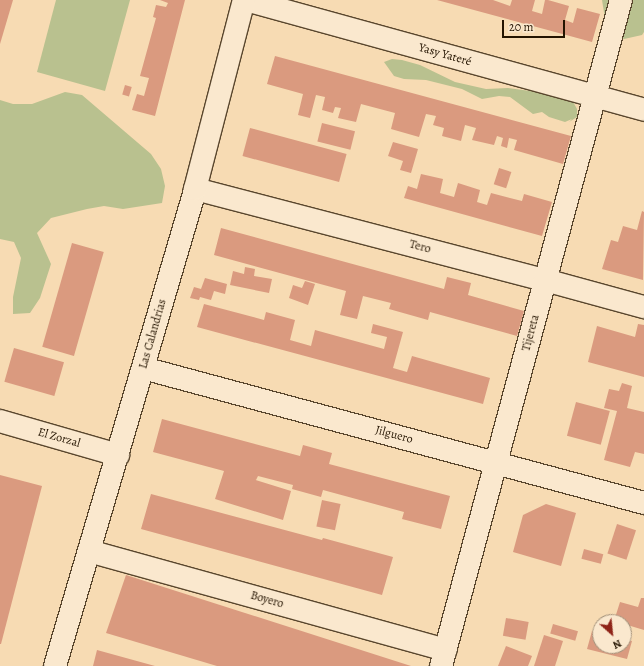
<!DOCTYPE html>
<meta charset="utf-8">
<style>
body{margin:0}
#map{position:relative;width:644px;height:666px;overflow:hidden;background:#f7dbb3;font-family:Alegreya,serif}
div>[style]{position:absolute}
.green>*{inset:0;background:#b9c18f}
.building>*{inset:0;background:#da9a7f;transform-origin:0 0}
.roads{filter:drop-shadow(1px 0 #59462d) drop-shadow(-1px 0 #59462d) drop-shadow(0 1px #59462d) drop-shadow(0 -1px #59462d)}
.minor>*{height:22px;margin:-11px;padding:0 11px;transform-origin:11px;border-radius:11px;background:#fae8ce}
span{translate:-50% -50%;white-space:nowrap;text-align:center;line-height:1.15;-webkit-text-stroke:3px #fae8ce;paint-order:stroke}
.street-label{font-size:12px;color:#241400}
.north{position:absolute;left:592px;top:614px;width:40px;height:40px;box-sizing:border-box;background:#fae8ce;border:1px solid #a4937c;border-radius:50%;rotate:153deg;font-size:11px;font-weight:700;line-height:16px;text-align:center;color:#241400}
.north::after{content:'';display:block;margin:auto;width:14px;height:18px;background:#8f2418;clip-path:polygon(50% 0,100% 100%,50% 72%,0 100%)}
.scale{position:absolute;left:502px;top:20px;width:63px;height:18px;box-sizing:border-box;border:2px solid #241400;border-top:0;padding-left:5px;font-size:12px;line-height:14px;white-space:nowrap;color:#241400;-webkit-text-stroke:3px #fae8ce;paint-order:stroke}
</style>
<div id="map">
<div class="green">
<div style="clip-path:polygon(56px 0,130px 0,105px 91px,37px 72px)"></div>
<div style="clip-path:polygon(602px 0,644px 0,644px 32px,642px 35px,624px 39px,607px 31px)"></div>
<div style="clip-path:polygon(392px 59px,402px 60px,420px 65px,455px 82px,486px 89px,508px 88px,545px 93px,572px 100px,577px 109px,577px 117px,569px 122px,572px 119px,565px 122px,549px 117px,542px 112px,533px 114px,510px 97px,499px 96px,482px 99px,462px 89px,426px 80px,404px 79px,394px 76px,384px 62px)"></div>
<div style="clip-path:polygon(65px 92px,82px 95px,151px 154px,161px 169px,165px 186px,162px 203px,123px 209px,104px 206px,87px 209px,51px 218px,37px 233px,51px 264px,40px 298px,30px 313px,13px 314px,13px 297px,21px 258px,14px 242px,0 239px,0 100px,13px 104px,32px 104px)"></div>
</div>
<div class="building">
<div style="clip-path:polygon(0 0,13px 0,0 44px)"></div>
<div style="clip-path:polygon(160px 0,185px 0,155px 116px,132px 110px,137px 94px,144px 96px,149px 78px,140px 76px,156px 18px,153px 17px,156px 5px,166px 7px,168px 3px)"></div>
<div style="clip-path:polygon(437px 0,493px 0,510px 6px,512px 0,535px 0,532px 11px,542px 14px,545px 0,548px 0,569px 6px,565px 20px,573px 23px,577px 8px,600px 14px,592px 42px)"></div>
<div style="clip-path:polygon(275px 56px,571px 136px,563px 164px,514px 150px,517px 140px,509px 138px,507px 148px,501px 146px,503px 138px,497px 136px,494px 145px,472px 140px,476px 128px,465px 125px,461px 141px,442px 136px,444px 128px,433px 125px,436px 116px,426px 114px,419px 137px,391px 129px,395px 113px,361px 104px,356px 122px,338px 118px,341px 108px,335px 107px,333px 113px,322px 110px,325px 97px,316px 95px,310px 118px,298px 115px,303px 94px,267px 84px)"></div>
<div style="left:125px;top:85px;width:7px;height:10px;rotate:16deg"></div>
<div style="left:322px;top:123px;width:34px;height:19px;rotate:14deg"></div>
<div style="left:250px;top:128px;width:100px;height:29px;rotate:15deg"></div>
<div style="clip-path:polygon(393px 142px,418px 149px,411px 173px,400px 170px,403px 161px,388px 156px)"></div>
<div style="left:499px;top:168px;width:13px;height:17px;rotate:18deg"></div>
<div style="clip-path:polygon(421px 174px,443px 179px,440px 193px,454px 197px,458px 183px,480px 190px,477px 202px,487px 205px,491px 193px,522px 201px,524px 194px,552px 202px,542px 236px,404px 198px,408px 186px,417px 189px)"></div>
<div style="clip-path:polygon(642px 211px,644px 212px,643px 280px,602px 269px,611px 240px,618px 242px,623px 226px,637px 230px)"></div>
<div style="clip-path:polygon(221px 228px,444px 289px,447px 277px,471px 283px,468px 295px,524px 311px,517px 336px,430px 312px,428px 320px,389px 309px,391px 303px,363px 296px,357px 319px,340px 315px,346px 291px,214px 255px)"></div>
<div style="left:72px;top:243px;width:33px;height:108px;rotate:16deg"></div>
<div style="clip-path:polygon(245px 267px,255px 269px,254px 276px,272px 279px,269px 293px,230px 285px,233px 271px,244px 274px)"></div>
<div style="clip-path:polygon(205px 278px,227px 284px,225px 294px,214px 291px,211px 300px,200px 297px,199px 300px,190px 298px,194px 287px,201px 289px)"></div>
<div style="clip-path:polygon(305px 281px,315px 284px,308px 305px,289px 298px,293px 285px,302px 288px)"></div>
<div style="clip-path:polygon(204px 304px,264px 320px,266px 312px,295px 320px,290px 340px,311px 346px,315px 330px,384px 349px,387px 337px,371px 333px,373px 324px,403px 332px,393px 368px,407px 372px,412px 356px,490px 378px,483px 404px,197px 327px)"></div>
<div style="clip-path:polygon(638px 324px,644px 325px,644px 377px,588px 362px,597px 326px,635px 337px)"></div>
<div style="left:14px;top:348px;width:52px;height:35px;rotate:16deg"></div>
<div style="clip-path:polygon(622px 383px,632px 386px,627px 408px,644px 412px,644px 454px,635px 452px,630px 467px,604px 460px,617px 411px,604px 408px,609px 389px,619px 391px)"></div>
<div style="left:576px;top:402px;width:35px;height:35px;rotate:15deg"></div>
<div style="clip-path:polygon(162px 419px,300px 456px,303px 445px,332px 453px,329px 464px,450px 496px,441px 529px,402px 519px,404px 512px,323px 490px,321px 497px,292px 489px,293px 485px,258px 476px,256px 480px,227px 471px,291px 491px,283px 520px,215px 499px,224px 471px,153px 452px)"></div>
<div style="clip-path:polygon(0 475px,42px 486px,1px 644px,0 644px)"></div>
<div style="clip-path:polygon(151px 494px,322px 540px,323px 538px,393px 557px,382px 595px,141px 529px)"></div>
<div style="left:322px;top:500px;width:19px;height:27px;rotate:12deg"></div>
<div style="clip-path:polygon(546px 504px,576px 513px,561px 566px,513px 552px,523px 515px)"></div>
<div style="left:617px;top:524px;width:20px;height:31px;rotate:18deg"></div>
<div style="left:584px;top:549px;width:20px;height:10px;rotate:15deg"></div>
<div style="clip-path:polygon(126px 575px,411px 666px,217px 666px,106px 633px)"></div>
<div style="clip-path:polygon(641px 598px,644px 598px,644px 630px,624px 624px,624px 622px,614px 621px,620px 602px,638px 607px)"></div>
<div style="left:506px;top:618px;width:23px;height:18px;rotate:10deg"></div>
<div style="left:553px;top:624px;width:26px;height:10px;rotate:16deg"></div>
<div style="clip-path:polygon(592px 631px,600px 633px,600px 646px,624px 646px,624px 639px,632px 641px,627px 659px,587px 649px)"></div>
<div style="clip-path:polygon(544px 635px,563px 641px,555px 666px,534px 666px)"></div>
<div style="clip-path:polygon(506px 646px,532px 656px,528px 666px,498px 666px)"></div>
<div style="clip-path:polygon(97px 650px,155px 666px,93px 666px)"></div>
</div>
<div class="roads">
<div class="minor">
<div style="left:246px;top:0;width:413px;rotate:15.4deg"></div>
<div style="left:195px;top:189px;width:362px;rotate:14.6deg"></div>
<div style="left:545px;top:280px;width:103px;rotate:15.3deg"></div>
<div style="left:143px;top:368px;width:519px;rotate:15.08deg"></div>
<div style="left:0;top:421px;width:123px;rotate:16.1deg"></div>
<div style="left:89px;top:551px;width:370px;rotate:15.5deg"></div>
<div style="left:55px;top:666px;width:497px;rotate:-73.6deg"></div>
<div style="left:195px;top:189px;width:195px;rotate:-75.5deg"></div>
<div style="left:441px;top:666px;width:690px;rotate:-74.88deg"></div>
</div>
</div>
<div class="street-label">
<span style="left:445px;top:55px;rotate:16deg">Yasy Yateré</span>
<span style="left:420px;top:247px;rotate:15deg">Tero</span>
<span style="left:531px;top:333px;rotate:-75deg">Tijereta</span>
<span style="left:153px;top:334px;rotate:-74deg">Las Calandrias</span>
<span style="left:394px;top:435px;rotate:15deg">Jilguero</span>
<span style="left:59px;top:438px;rotate:16deg">El Zorzal</span>
<span style="left:267px;top:600px;rotate:16deg">Boyero</span>
</div>
<div class="north">N</div>
<div class="scale">20 m</div>
</div>
